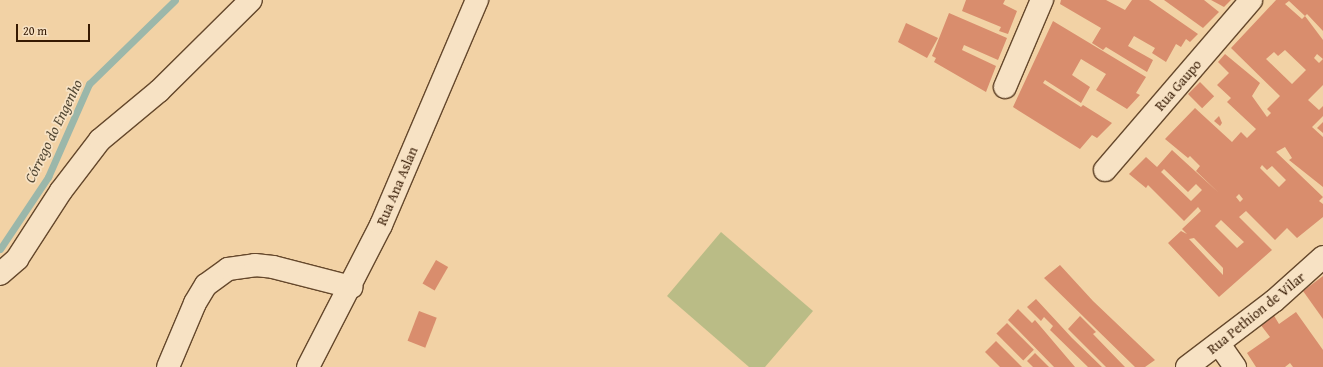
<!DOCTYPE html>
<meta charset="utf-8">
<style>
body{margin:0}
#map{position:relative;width:1323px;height:367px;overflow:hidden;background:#f2d2a5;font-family:"Gentium Book Plus",serif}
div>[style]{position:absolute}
.green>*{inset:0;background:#babc86}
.stream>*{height:7px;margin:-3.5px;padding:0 3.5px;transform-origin:3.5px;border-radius:3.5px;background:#9bb7aa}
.building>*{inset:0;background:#d98d6d;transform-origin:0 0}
.roads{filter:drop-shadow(1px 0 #65482c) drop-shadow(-1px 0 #65482c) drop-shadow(0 1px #65482c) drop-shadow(0 -1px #65482c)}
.minor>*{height:22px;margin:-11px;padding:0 11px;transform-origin:11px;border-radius:11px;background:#f7e2c4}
span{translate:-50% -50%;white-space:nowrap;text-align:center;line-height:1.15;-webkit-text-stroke:3.5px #f7e2c4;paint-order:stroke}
.street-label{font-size:14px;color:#361a03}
.water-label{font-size:15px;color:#544935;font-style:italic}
.scale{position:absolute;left:16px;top:24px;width:74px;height:18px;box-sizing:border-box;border:2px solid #361a03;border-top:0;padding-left:5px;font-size:12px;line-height:14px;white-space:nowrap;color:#361a03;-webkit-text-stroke:3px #f7e2c4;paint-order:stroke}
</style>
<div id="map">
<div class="green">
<div style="clip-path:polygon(721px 232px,813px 311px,765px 367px,749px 367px,667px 296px)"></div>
</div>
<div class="stream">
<div style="left:0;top:249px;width:87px;rotate:-56.3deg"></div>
<div style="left:48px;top:177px;width:102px;rotate:-66.2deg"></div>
<div style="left:89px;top:84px;width:120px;rotate:-44.3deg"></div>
</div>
<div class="building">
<div style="clip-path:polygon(966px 0,1005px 0,1003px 4px,1017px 11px,1008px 34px,999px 31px,1001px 27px,962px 11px)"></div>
<div style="clip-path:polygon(1061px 0,1106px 0,1125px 10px,1132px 0,1149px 0,1198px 34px,1190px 42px,1186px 39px,1181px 47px,1176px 44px,1166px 62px,1152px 53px,1155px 48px,1134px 36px,1128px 46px,1153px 60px,1147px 72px,1106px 47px,1103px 50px,1092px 43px,1101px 28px,1060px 4px)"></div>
<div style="clip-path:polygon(1164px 0,1204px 0,1219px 12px,1203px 28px)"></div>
<div style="clip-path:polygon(1211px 0,1231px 0,1224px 7px)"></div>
<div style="clip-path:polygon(evenodd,1276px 0,1323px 0,1323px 31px,1307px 14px,1305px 16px,1323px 40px,1323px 85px,1308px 100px,1319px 110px,1323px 106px,1323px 116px,1312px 127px,1323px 137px,1323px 187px,1289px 160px,1292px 158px,1285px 147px,1276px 152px,1323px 197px,1319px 201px,1323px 204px,1323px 217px,1297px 238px,1287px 228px,1275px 240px,1246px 211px,1239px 217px,1272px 250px,1219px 297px,1168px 243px,1181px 231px,1187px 234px,1182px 229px,1201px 211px,1198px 207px,1184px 221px,1148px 185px,1146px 188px,1129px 174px,1146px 157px,1157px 167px,1172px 150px,1219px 193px,1196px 171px,1200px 166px,1190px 156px,1188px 158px,1165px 139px,1195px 108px,1232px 142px,1241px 132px,1247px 138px,1256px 129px,1227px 102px,1231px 98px,1217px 85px,1229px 73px,1218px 62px,1225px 54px,1260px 83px,1252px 96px,1267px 117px,1271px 113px,1267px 109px,1280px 96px,1231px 48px,1276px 0,1289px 1px,1305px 16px,1302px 19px,1285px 4px,1289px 1px,1276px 0,1285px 50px,1306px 70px,1292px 84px,1266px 59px,1274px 52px,1278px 56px,1285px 50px,1276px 0,1317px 54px,1323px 59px,1319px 63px,1314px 58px,1317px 54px,1276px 0,1262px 165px,1267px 170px,1272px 166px,1286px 180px,1279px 187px,1260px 168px,1262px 165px,1276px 0,1164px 169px,1188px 192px,1196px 184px,1202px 190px,1191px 201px,1161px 172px,1164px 169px,1276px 0,1239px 194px,1243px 199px,1240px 202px,1236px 197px,1239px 194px,1276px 0,1221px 220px,1244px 242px,1237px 248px,1215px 226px,1221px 220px,1276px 0,1194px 238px,1223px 268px,1223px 275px,1189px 239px,1194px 238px)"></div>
<div style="clip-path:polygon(949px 13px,1007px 38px,998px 60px,964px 45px,962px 50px,996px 66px,986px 92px,934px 62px,936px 58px,932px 56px)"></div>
<div style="clip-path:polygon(1053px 21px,1146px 77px,1136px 93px,1140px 95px,1127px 109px,1096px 90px,1106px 74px,1081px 59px,1072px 75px,1090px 87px,1081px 103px,1045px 80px,1043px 83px,1081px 107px,1083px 105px,1112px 123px,1097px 138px,1092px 135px,1080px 149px,1013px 107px)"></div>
<div style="clip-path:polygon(906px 23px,938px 38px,927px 58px,898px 42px)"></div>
<div style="left:1200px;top:82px;width:20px;height:17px;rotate:45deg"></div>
<div style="clip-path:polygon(1219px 116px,1222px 123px,1220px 126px,1214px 121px)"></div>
<div style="clip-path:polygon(1323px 122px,1323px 133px,1317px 128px)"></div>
<div style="left:436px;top:260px;width:14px;height:27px;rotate:30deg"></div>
<div style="clip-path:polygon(1060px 265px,1093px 301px,1155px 360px,1145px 367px,1135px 367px,1044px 278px)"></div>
<div style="clip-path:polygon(1323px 276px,1323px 319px,1303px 291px)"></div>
<div style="clip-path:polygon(1036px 299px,1072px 338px,1102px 367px,1088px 367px,1050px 330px,1053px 326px,1044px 317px,1041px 321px,1027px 307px)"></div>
<div style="clip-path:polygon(1018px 309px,1032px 323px,1035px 320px,1075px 367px,1054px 367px,1018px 330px,1008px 320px)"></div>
<div style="left:419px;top:311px;width:19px;height:32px;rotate:21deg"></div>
<div style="clip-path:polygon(1296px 312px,1323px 350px,1323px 367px,1293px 367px,1290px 363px,1285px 367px,1256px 367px,1247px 353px,1270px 337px,1260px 324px,1273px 314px,1279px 324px)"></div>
<div style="clip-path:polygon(1080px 316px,1096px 332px,1093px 334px,1125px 367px,1106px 367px,1068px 329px)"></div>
<div style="left:1007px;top:323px;width:38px;height:15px;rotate:45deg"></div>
<div style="clip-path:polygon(996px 341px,1022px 367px,1000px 367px,985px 352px)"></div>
<div style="clip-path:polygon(1035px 353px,1049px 367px,1033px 367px,1027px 361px)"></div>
</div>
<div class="roads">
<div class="minor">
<div style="left:1005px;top:87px;width:95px;rotate:-67deg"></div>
<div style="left:1105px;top:170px;width:224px;rotate:-49.3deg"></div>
<div style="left:0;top:274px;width:23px;rotate:-41deg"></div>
<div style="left:17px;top:259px;width:81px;rotate:-57.1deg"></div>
<div style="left:61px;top:191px;width:64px;rotate:-52.6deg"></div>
<div style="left:100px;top:140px;width:77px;rotate:-39.7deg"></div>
<div style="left:159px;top:91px;width:129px;rotate:-44.7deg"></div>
<div style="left:1219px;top:344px;width:28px;rotate:55deg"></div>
<div style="left:168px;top:367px;width:69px;rotate:-67.1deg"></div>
<div style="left:195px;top:303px;width:21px;rotate:-59deg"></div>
<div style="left:206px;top:285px;width:27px;rotate:-36deg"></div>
<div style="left:228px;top:269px;width:27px;rotate:-8deg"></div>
<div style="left:255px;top:265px;width:18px;rotate:6deg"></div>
<div style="left:273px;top:267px;width:81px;rotate:14.4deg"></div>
<div style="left:308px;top:367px;width:160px;rotate:-62.8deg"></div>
<div style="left:381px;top:225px;width:245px;rotate:-66.9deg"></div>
<div style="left:1187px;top:367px;width:109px;rotate:-37.2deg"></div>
<div style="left:1274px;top:301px;width:66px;rotate:-41.9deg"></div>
</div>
</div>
<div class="street-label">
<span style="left:1178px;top:85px;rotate:-49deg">Rua Gaupo</span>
<span style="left:397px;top:186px;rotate:-67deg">Rua Ana Aslan</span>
<span style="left:1256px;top:313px;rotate:-39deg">Rua Pethion de Vilar</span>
</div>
<div class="water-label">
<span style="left:53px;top:131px;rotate:-64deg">Córrego do Engenho</span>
</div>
<div class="scale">20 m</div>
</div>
